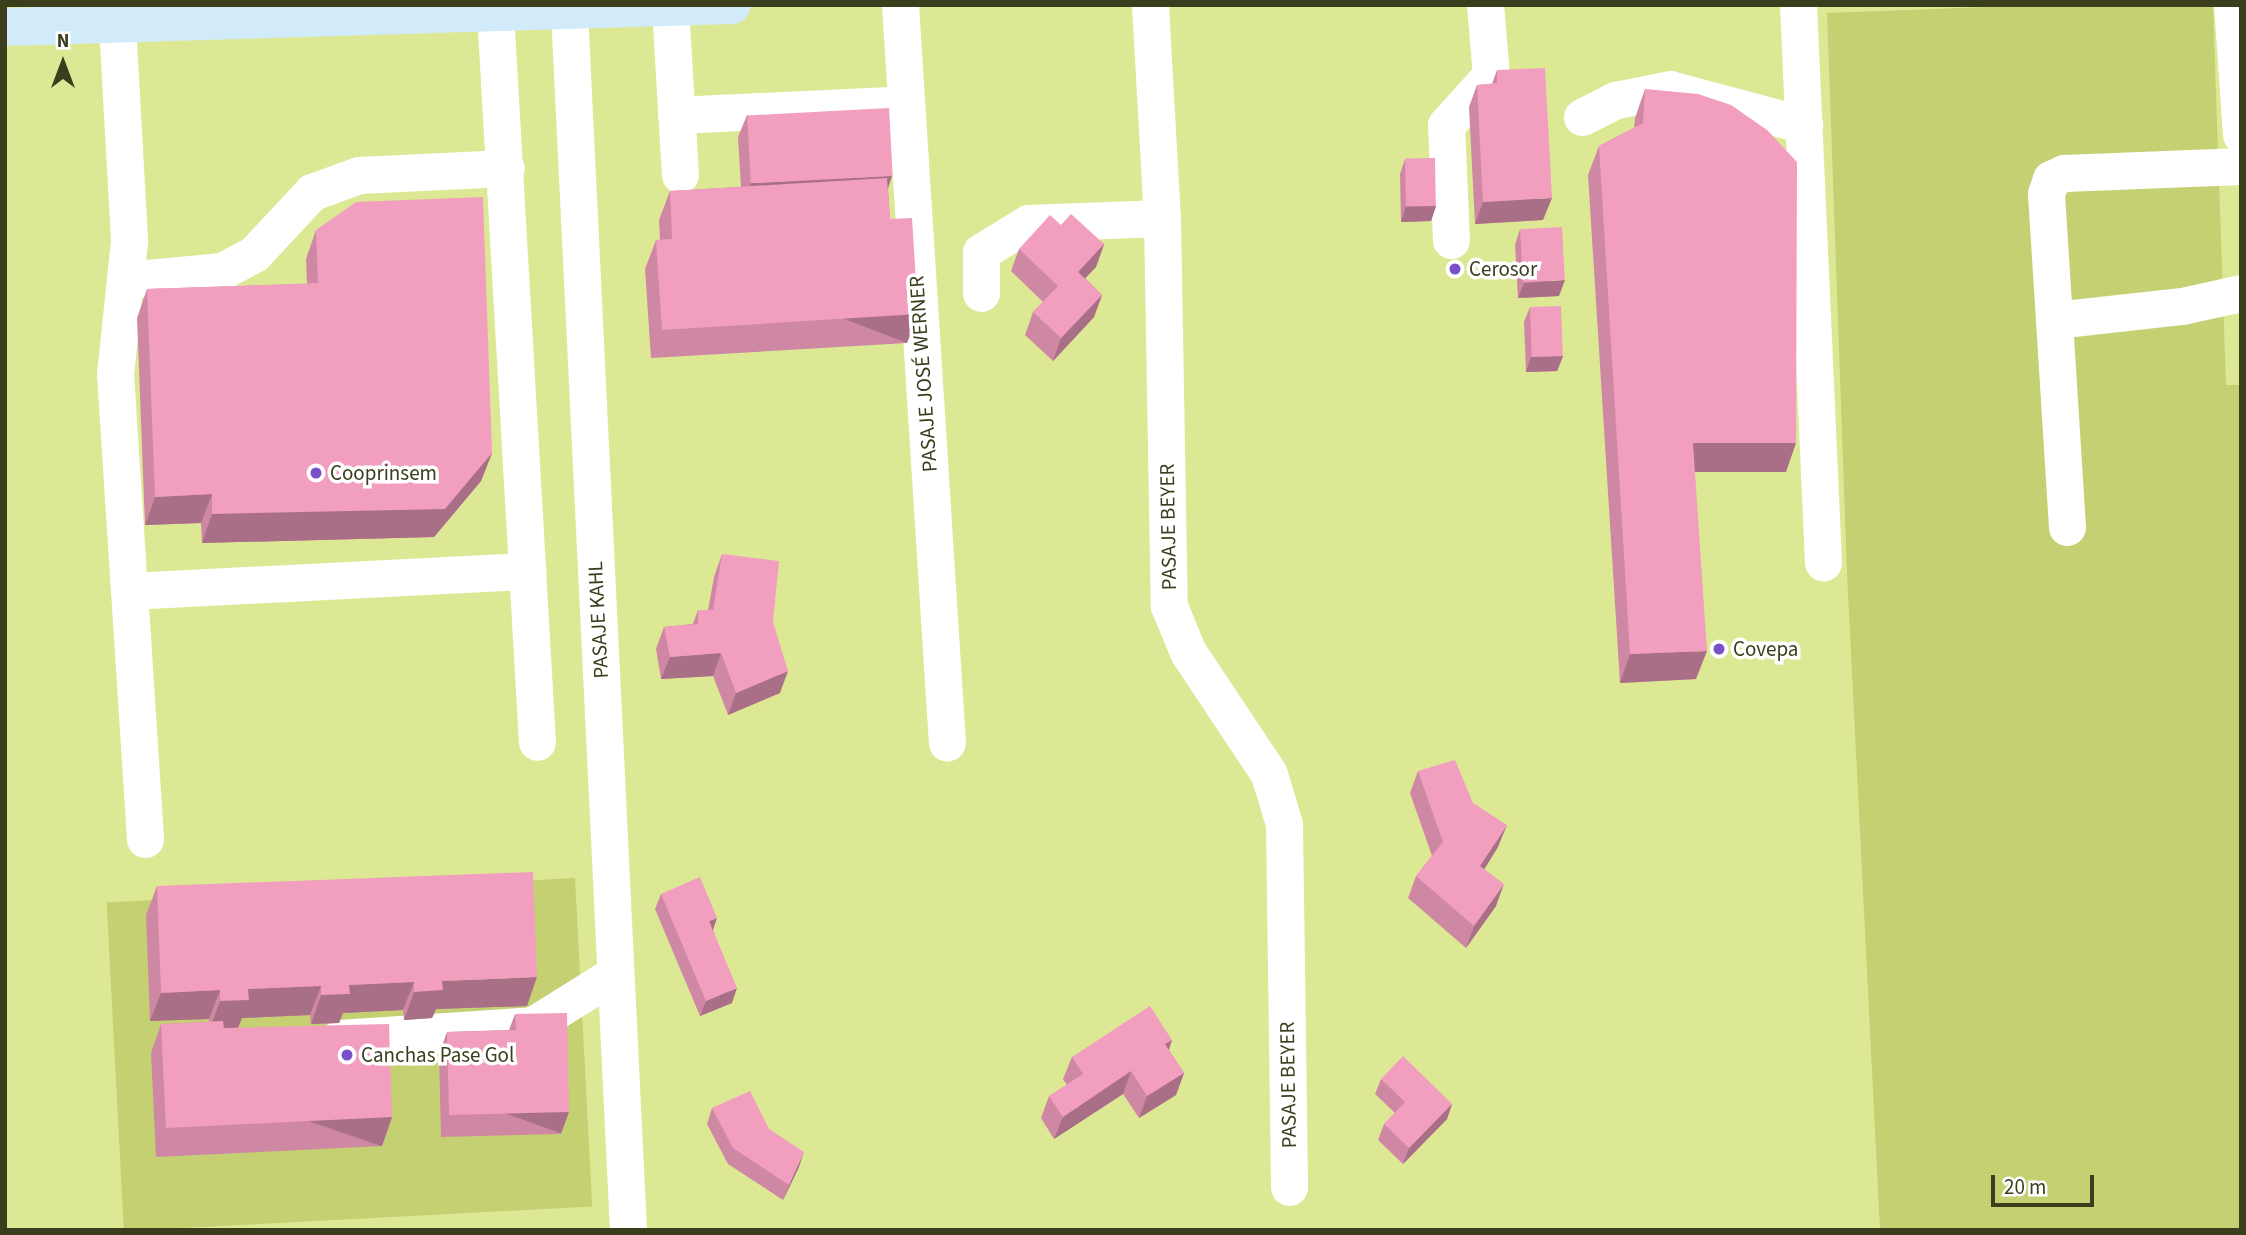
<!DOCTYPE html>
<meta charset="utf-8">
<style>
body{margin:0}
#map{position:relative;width:2246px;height:1235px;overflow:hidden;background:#dde895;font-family:"Source Sans 3",sans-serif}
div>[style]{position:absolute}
.green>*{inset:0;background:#c5d073;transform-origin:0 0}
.minor>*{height:37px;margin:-18.5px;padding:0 18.5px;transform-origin:18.5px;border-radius:18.5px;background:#fff}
.major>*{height:38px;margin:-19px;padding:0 19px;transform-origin:19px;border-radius:19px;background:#d2ebfa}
.wall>*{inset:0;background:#cf88a4}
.shaded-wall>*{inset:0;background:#a96f86;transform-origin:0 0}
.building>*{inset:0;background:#f19ebf;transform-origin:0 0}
.dots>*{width:19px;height:19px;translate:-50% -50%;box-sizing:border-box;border:4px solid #fff;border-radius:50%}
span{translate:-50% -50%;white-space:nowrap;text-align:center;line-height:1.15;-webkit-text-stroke:7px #fff;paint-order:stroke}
.poi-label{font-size:21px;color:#3a3e1c}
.left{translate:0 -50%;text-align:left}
.street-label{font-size:21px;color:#3a3e1c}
.frame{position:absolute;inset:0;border:7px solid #3a3e1c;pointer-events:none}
.north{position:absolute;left:28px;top:28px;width:70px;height:70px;-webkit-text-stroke:5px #fff;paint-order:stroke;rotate:0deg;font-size:19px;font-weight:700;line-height:28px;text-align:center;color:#3a3e1c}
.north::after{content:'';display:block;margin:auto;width:24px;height:32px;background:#3a3e1c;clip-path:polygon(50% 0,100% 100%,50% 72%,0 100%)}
.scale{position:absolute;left:1991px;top:1175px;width:103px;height:32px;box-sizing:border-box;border:4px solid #3a3e1c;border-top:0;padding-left:9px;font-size:21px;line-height:24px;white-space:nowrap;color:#3a3e1c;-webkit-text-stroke:5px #fff;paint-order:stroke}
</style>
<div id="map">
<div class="green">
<div style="clip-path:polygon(2039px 5px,2213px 5px,2226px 385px,2241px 385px,2241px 1230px,1880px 1230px,1847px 574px,1827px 13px)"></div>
<div style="left:575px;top:878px;width:329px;height:469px;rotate:87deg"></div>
</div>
<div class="minor">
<div style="left:900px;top:5px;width:739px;rotate:86.36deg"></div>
<div style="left:1150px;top:5px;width:213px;rotate:86.8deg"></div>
<div style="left:1162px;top:218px;width:388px;rotate:89deg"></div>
<div style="left:1169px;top:606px;width:50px;rotate:67.6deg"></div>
<div style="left:1188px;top:652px;width:146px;rotate:56.4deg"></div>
<div style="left:1269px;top:774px;width:52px;rotate:73.3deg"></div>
<div style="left:1284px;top:824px;width:363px;rotate:89.2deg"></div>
<div style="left:1798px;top:5px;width:558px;rotate:87.43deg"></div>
<div style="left:2232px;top:5px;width:130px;rotate:86deg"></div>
<div style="left:670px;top:7px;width:168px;rotate:86.6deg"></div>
<div style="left:569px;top:11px;width:1220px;rotate:87.23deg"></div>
<div style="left:495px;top:12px;width:731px;rotate:86.71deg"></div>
<div style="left:117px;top:24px;width:217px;rotate:86.8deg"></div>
<div style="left:129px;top:241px;width:134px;rotate:96deg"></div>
<div style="left:115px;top:374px;width:466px;rotate:86.3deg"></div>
<div style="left:676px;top:115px;width:230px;rotate:-2.7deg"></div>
<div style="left:1582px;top:117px;width:38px;rotate:-27deg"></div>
<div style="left:1616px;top:100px;width:55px;rotate:-11.5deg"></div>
<div style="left:1670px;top:89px;width:139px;rotate:15deg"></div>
<div style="left:1451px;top:240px;width:115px;rotate:-92.5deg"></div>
<div style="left:1446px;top:125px;width:67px;rotate:-48deg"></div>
<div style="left:1491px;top:75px;width:70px;rotate:-94.9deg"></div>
<div style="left:125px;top:280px;width:97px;rotate:-5.3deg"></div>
<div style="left:222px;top:271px;width:36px;rotate:-28deg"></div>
<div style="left:254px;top:254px;width:85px;rotate:-46.9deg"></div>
<div style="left:312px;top:192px;width:50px;rotate:-19.9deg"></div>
<div style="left:359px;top:175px;width:147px;rotate:-2.7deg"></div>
<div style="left:981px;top:293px;width:41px;rotate:-90deg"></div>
<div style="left:981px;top:252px;width:55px;rotate:-31.7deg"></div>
<div style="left:1028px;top:223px;width:134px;rotate:-2.1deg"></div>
<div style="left:2055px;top:320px;width:128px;rotate:-6.3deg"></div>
<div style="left:2182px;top:306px;width:60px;rotate:-12.4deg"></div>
<div style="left:2067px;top:527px;width:334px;rotate:-93.6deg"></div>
<div style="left:2046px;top:194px;width:16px;rotate:-72deg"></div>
<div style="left:2051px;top:179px;width:14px;rotate:-25deg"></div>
<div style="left:2064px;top:173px;width:177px;rotate:-2.3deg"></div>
<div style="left:129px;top:591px;width:399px;rotate:-2.9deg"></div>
<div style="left:339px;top:1038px;width:194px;rotate:-3.8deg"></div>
<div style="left:533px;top:1025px;width:94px;rotate:-32deg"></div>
</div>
<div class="major">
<div style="left:5px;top:27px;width:727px;rotate:-1.73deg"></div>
</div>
<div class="wall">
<div style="clip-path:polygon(1497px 70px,1543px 220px,1475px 224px,1469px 107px,1477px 85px,1492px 84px)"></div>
<div style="clip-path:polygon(1645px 89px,1786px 472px,1695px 472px,1696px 679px,1620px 683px,1588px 175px,1599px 146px,1634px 128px,1635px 118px)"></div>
<div style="clip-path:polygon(747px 115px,892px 176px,888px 189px,890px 219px,918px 314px,907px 343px,651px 358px,645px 269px,656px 240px,660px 240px,659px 220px,670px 191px,741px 187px,738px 137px)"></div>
<div style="clip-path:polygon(1405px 159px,1436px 206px,1431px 221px,1401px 222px,1400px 174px)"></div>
<div style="clip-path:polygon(1061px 225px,1104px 244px,1096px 267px,1085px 278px,1102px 295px,1094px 317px,1053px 361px,1025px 335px,1033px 312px,1043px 302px,1011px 271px,1019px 249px)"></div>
<div style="clip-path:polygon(1520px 229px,1559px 296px,1518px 298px,1515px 245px)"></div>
<div style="clip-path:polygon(316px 230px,492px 453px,481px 481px,434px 537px,202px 543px,201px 523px,145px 525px,137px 318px,147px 289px,307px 284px,306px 259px)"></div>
<div style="clip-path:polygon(1530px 307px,1563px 356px,1557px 371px,1526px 372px,1524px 322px)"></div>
<div style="clip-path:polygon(722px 554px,773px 622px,780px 693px,728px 715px,713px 676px,661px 679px,656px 649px,664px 627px,693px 624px,698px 610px,708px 610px,714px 577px)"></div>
<div style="clip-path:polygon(1418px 771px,1473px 803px,1498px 847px,1484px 869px,1496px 906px,1466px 948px,1408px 898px,1416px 876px,1432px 856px,1410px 793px)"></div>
<div style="clip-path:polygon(157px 886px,527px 1006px,436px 1009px,432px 1018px,404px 1020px,403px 1010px,343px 1013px,339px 1023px,311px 1024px,310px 1015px,242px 1018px,238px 1028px,392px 1117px,382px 1146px,156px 1157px,151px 1053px,161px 1024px,209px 1022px,209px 1019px,150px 1021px,146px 915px)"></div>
<div style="clip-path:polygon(661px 894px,713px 929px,732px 1003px,700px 1016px,655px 909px)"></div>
<div style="clip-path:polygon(515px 1014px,561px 1134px,441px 1137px,439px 1054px,447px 1032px,509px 1030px)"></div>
<div style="clip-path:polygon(1172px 1040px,1169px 1050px,1184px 1073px,1176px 1095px,1139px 1118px,1123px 1094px,1054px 1139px,1041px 1118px,1049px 1096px,1067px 1085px,1063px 1079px,1072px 1057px)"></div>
<div style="clip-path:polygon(1381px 1079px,1452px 1104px,1447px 1119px,1403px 1164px,1378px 1140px,1384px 1124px,1395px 1113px,1375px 1094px)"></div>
<div style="clip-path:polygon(712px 1108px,769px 1129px,799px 1167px,783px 1200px,728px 1164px,707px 1124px)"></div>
</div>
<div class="shaded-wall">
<div style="clip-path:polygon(892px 176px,884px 198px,742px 206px,751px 183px)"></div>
<div style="clip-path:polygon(1552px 198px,1543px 220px,1475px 224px,1483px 202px)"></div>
<div style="clip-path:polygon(1406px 206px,1436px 206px,1431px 221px,1401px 222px)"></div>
<div style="clip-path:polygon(1104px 244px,1096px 267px,1070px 294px,1078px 272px)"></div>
<div style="clip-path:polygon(1565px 280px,1559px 296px,1518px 298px,1524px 283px)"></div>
<div style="clip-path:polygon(1102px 295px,1094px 317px,1053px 361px,1061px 338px)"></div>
<div style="left:918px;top:314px;width:31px;height:256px;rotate:111deg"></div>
<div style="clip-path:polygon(1563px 356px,1557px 371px,1526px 372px,1531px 357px)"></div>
<div style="clip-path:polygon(1693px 443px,1796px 443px,1786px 472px,1682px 472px)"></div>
<div style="clip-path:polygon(492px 453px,481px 481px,434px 537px,202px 543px,212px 514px)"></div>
<div style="clip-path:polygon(212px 494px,201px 523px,145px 525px,155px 497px)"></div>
<div style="clip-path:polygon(1707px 651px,1696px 679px,1620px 683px,1630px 654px)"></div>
<div style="clip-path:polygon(721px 653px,713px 676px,661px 679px,670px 657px)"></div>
<div style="clip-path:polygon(788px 671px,780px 693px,728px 715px,736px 693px)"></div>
<div style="clip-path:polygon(1507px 825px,1498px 847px,1472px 889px,1480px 866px)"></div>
<div style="clip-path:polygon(1504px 884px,1496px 906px,1466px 948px,1474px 926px)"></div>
<div style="clip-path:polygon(717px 918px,712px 933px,709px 921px)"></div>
<div style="clip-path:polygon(537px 977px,527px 1006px,436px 1009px,432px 1018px,404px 1020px,414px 992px,442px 981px)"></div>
<div style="clip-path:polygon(414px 982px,403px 1010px,343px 1013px,339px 1023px,311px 1024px,321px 995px,349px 985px)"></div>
<div style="clip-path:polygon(321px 986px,310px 1015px,242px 1018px,238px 1028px,210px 1029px,220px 1001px,248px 989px)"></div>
<div style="clip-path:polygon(737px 988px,732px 1003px,700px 1016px,706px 1001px)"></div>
<div style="clip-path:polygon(220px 990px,209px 1019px,150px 1021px,161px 993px)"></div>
<div style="clip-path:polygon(1172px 1040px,1164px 1062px,1165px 1044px)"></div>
<div style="clip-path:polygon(1131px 1071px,1123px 1094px,1054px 1139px,1063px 1117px)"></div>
<div style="clip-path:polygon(1184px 1073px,1176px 1095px,1139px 1118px,1147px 1096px)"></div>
<div style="clip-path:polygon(1452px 1104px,1447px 1119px,1403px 1164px,1409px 1148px)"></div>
<div style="left:569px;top:1112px;width:23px;height:120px;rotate:110deg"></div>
<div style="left:392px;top:1117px;width:31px;height:226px;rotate:109deg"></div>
<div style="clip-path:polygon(804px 1152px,799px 1167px,783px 1200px,789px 1185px)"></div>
</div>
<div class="building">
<div style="clip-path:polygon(1545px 68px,1552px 198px,1483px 202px,1477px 85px,1497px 83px,1497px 70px)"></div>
<div style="clip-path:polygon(1645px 89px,1698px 94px,1731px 105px,1767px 130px,1797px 162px,1796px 443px,1693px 443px,1707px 651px,1630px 654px,1599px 146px,1643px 123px)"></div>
<div style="left:889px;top:108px;width:68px;height:142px;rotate:87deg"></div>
<div style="left:1435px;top:158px;width:48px;height:30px;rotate:89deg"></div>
<div style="clip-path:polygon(887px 178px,890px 219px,912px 218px,918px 314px,662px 330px,656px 240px,672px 239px,670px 191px)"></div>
<div style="clip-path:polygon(483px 197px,492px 453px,445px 509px,212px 514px,212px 494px,155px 497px,147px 289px,318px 283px,316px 230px,356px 202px)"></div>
<div style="clip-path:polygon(1071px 214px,1104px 244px,1078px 272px,1102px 295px,1061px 338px,1033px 312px,1058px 286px,1019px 249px,1050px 215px,1061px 225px)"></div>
<div style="left:1562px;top:227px;width:53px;height:42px;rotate:87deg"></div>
<div style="left:1561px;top:306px;width:50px;height:31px;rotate:88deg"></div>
<div style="clip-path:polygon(722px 554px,779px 561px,773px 622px,788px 671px,736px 693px,721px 653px,670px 657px,664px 627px,698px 624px,698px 610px,713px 610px)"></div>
<div style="clip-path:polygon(1455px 760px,1473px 803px,1507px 825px,1480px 866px,1504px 884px,1474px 926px,1416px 876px,1443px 842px,1418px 771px)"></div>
<div style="clip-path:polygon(533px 872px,537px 977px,442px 981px,443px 990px,414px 992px,414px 982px,349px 985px,350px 994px,321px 995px,321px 986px,248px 989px,249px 1000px,220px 1001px,220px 990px,161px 993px,157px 886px)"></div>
<div style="clip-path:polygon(700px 877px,717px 918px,709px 921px,737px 988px,706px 1001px,661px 894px)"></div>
<div style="clip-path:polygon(1150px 1006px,1172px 1040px,1165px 1044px,1184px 1073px,1147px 1096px,1131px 1071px,1063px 1117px,1049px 1096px,1083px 1074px,1072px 1057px)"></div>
<div style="clip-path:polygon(567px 1013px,569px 1112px,449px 1115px,447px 1032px,516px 1030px,515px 1014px)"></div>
<div style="clip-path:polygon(223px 1021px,224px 1028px,389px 1024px,392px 1117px,166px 1128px,161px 1024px)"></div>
<div style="clip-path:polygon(1403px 1056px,1452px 1104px,1409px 1148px,1384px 1124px,1405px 1102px,1381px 1079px)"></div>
<div style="clip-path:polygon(750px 1091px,769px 1129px,804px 1152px,789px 1185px,733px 1148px,712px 1108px)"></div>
</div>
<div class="dots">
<div style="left:1455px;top:269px;background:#7851ca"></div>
<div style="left:316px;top:473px;background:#7851ca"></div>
<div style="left:1719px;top:649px;background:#7851ca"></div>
<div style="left:347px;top:1055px;background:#7851ca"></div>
</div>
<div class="poi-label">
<span class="left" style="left:1469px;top:269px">Cerosor</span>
<span class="left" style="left:330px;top:473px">Cooprinsem</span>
<span class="left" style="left:1733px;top:649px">Covepa</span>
<span class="left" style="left:361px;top:1055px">Canchas Pase Gol</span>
</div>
<div class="street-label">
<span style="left:923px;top:374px;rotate:-94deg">PASAJE JOSÉ WERNER</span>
<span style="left:1168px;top:527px;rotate:-91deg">PASAJE BEYER</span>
<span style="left:598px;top:620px;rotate:-93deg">PASAJE KAHL</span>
<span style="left:1288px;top:1085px;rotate:-91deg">PASAJE BEYER</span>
</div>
<div class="frame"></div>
<div class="north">N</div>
<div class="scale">20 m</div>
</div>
